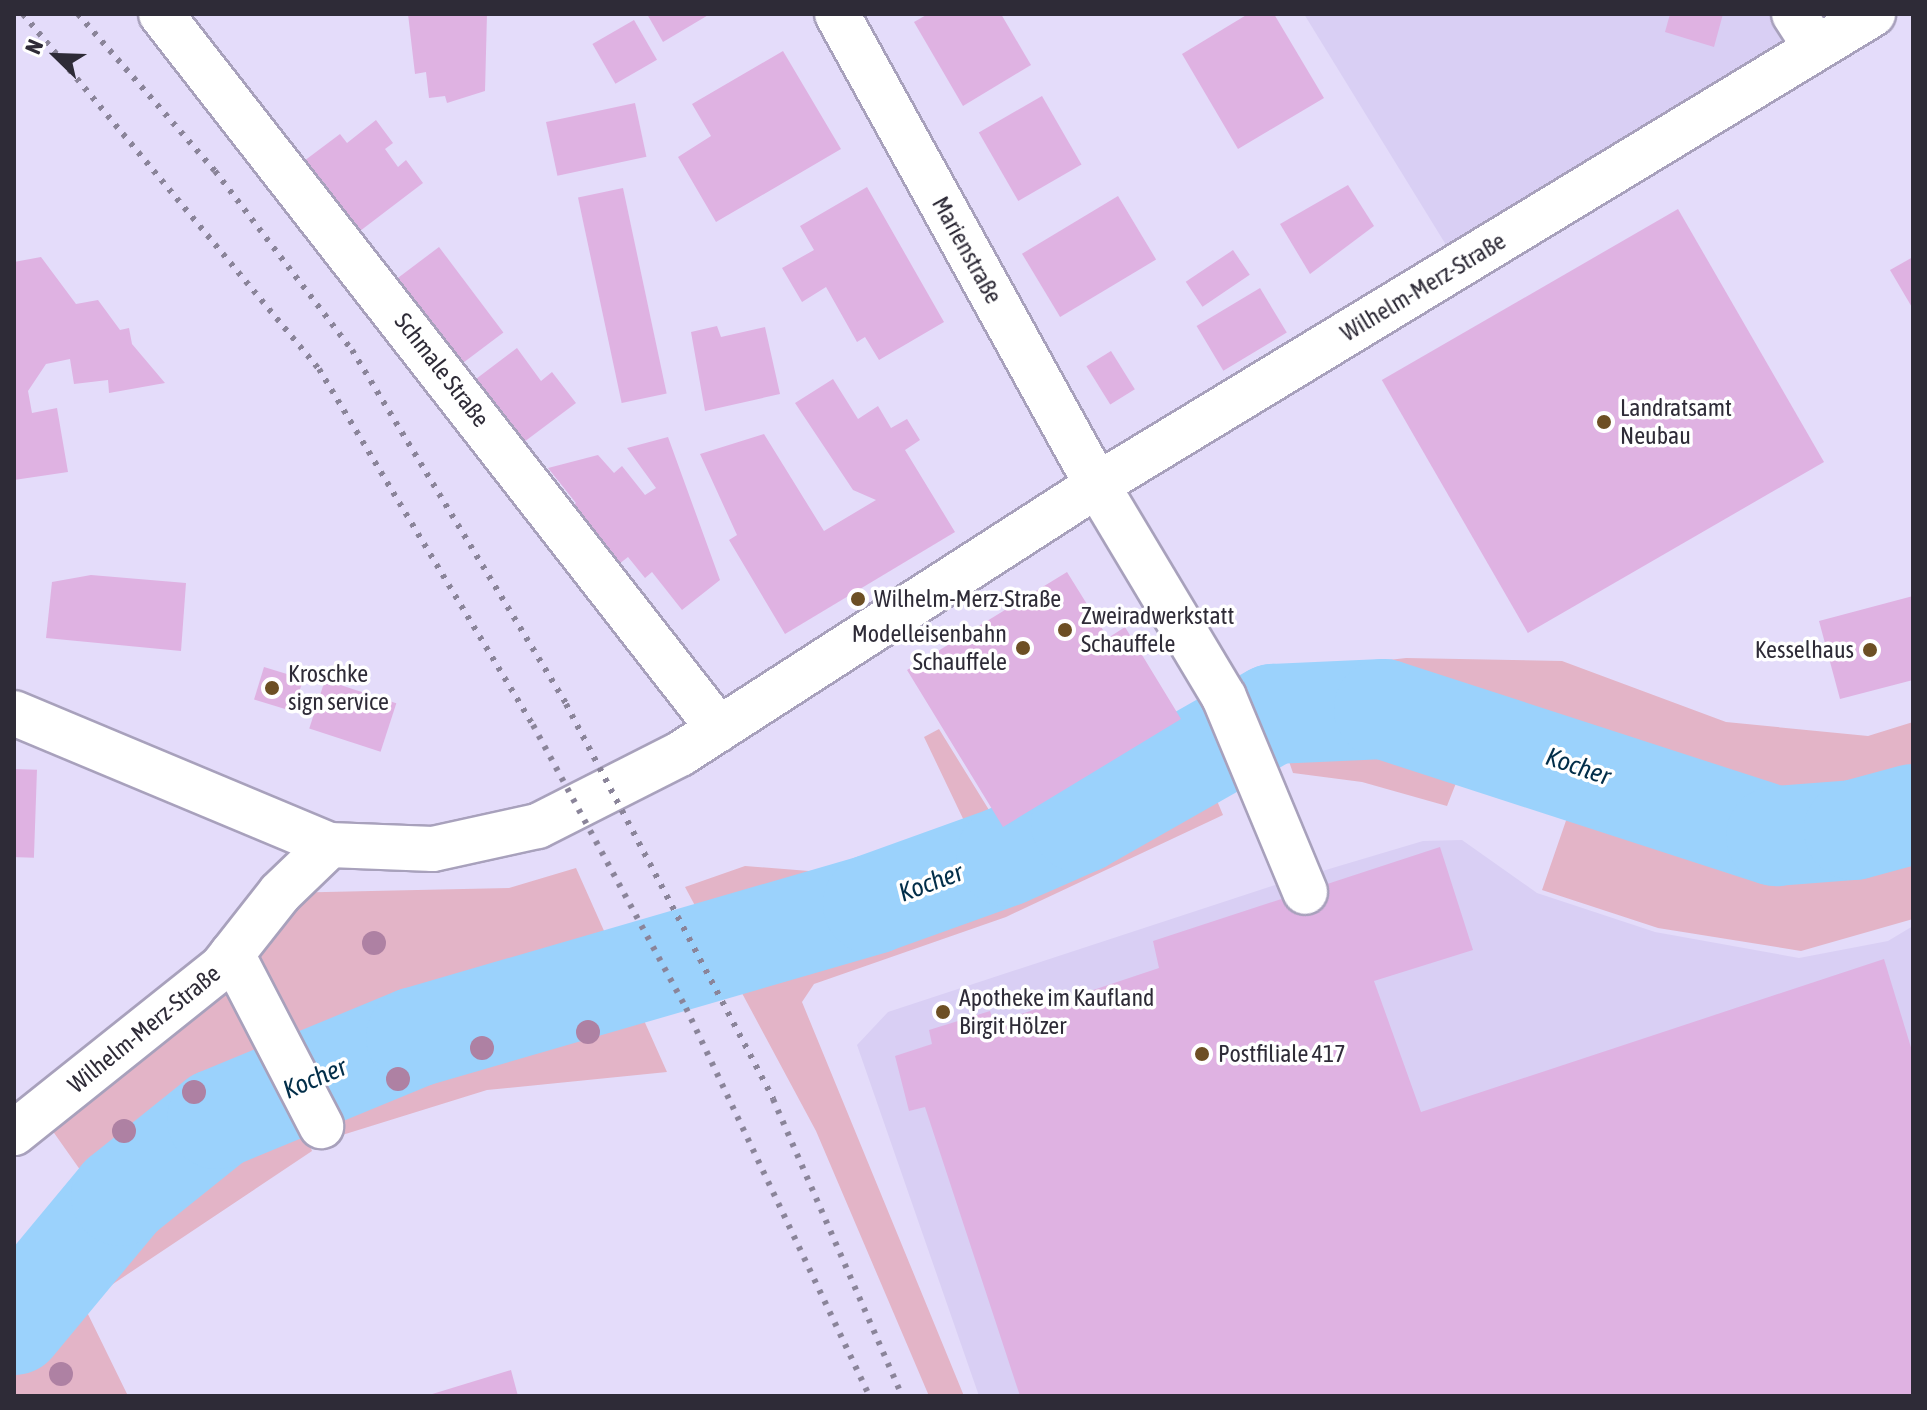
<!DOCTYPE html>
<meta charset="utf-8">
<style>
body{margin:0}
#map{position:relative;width:1927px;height:1410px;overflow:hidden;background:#e4dcfa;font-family:"Asap Condensed",sans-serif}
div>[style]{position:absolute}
.built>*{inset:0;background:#d9cff4}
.green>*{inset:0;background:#e3b4c7}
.river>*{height:100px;margin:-50px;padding:0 50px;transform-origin:50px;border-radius:50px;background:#9bd2fc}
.building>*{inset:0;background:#dfb2e2;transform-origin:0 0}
.roads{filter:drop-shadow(2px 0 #a8a1bc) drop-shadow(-2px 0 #a8a1bc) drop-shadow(0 2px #a8a1bc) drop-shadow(0 -2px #a8a1bc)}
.minor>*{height:44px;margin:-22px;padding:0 22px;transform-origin:22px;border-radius:22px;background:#fff}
.rail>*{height:6px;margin-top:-3px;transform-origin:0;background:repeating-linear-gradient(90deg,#8a8499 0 4px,transparent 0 12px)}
.trees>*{width:24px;height:24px;margin:-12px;border-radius:50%;background:#ae81a3}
.dots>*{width:22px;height:22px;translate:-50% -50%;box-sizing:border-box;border:4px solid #fff;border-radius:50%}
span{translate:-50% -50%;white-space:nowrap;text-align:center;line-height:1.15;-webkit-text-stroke:7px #fff;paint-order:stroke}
.street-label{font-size:24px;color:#2e2b37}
.poi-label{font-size:24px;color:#2e2b37}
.left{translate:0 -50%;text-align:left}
.right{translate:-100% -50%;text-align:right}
.water-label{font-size:26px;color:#022e49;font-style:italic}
.frame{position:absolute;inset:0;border:16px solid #2e2b37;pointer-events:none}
.north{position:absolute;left:16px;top:16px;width:80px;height:80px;-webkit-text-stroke:6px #fff;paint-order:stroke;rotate:293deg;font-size:22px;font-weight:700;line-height:32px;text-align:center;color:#2e2b37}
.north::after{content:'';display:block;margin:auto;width:28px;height:36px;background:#2e2b37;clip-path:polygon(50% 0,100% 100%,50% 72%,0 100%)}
</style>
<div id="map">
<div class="built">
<div style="clip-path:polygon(1304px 14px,1854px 14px,1451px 253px)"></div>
<div style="clip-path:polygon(1462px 840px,1537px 893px,1655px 932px,1799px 958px,1888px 941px,1913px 926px,1913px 1396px,979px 1396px,857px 1045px,888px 1012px,1272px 886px,1423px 841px)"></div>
</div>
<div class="green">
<div style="clip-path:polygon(1406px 658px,1562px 661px,1726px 722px,1868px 736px,1913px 722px,1913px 919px,1801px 951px,1658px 928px,1542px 890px,1578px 786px,1471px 745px,1447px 806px,1362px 782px,1293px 773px,1259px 675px)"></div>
<div style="clip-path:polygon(1184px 722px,1223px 815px,1006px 917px,814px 984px,802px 1002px,964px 1396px,929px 1396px,816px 1131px,685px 887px,745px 866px,847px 874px,967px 827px,924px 737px,939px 729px,1002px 831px)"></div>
<div style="clip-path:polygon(576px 868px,667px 1072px,487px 1090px,339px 1136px,245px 938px,280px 893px,509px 888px)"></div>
<div style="clip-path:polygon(221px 968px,274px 1053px,312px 1151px,83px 1304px,128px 1396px,14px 1396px,14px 1281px,95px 1191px,40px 1113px)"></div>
</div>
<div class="river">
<div style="left:14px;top:1325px;width:168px;rotate:-50.3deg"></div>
<div style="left:121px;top:1196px;width:123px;rotate:-38.7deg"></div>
<div style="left:217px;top:1119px;width:215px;rotate:-22.4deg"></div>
<div style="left:416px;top:1037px;width:476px;rotate:-16.2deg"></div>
<div style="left:873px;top:904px;width:141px;rotate:-19.8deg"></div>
<div style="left:1006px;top:856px;width:82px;rotate:-23.7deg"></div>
<div style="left:1081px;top:823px;width:221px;rotate:-29.6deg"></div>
<div style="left:1273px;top:714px;width:111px;rotate:-2.6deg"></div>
<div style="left:1384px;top:709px;width:412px;rotate:18deg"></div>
<div style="left:1776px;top:836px;width:78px;rotate:-4.4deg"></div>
<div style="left:1854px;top:830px;width:61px;rotate:-15.2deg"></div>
</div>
<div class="building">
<div style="clip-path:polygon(408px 14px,487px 14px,485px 91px,447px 103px,445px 96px,429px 98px,426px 72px,415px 74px)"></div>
<div style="clip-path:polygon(647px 14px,710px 14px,663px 42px)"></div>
<div style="clip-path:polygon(928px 14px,1001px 14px,1031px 65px,963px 106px,914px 22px)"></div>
<div style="clip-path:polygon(1248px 14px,1274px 14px,1324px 98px,1238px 149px,1182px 54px)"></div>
<div style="clip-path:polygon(1670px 14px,1723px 14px,1714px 47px,1665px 32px)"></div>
<div style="left:634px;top:20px;width:46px;height:48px;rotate:60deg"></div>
<div style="clip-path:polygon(783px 51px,841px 149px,716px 222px,678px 157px,711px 136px,692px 104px)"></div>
<div style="left:1042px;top:96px;width:79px;height:73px;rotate:60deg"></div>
<div style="left:635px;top:103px;width:55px;height:91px;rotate:78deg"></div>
<div style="clip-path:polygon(376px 120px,393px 143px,385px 149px,398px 167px,406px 160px,423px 183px,360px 231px,347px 214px,337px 222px,296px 167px,340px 134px,347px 143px)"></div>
<div style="clip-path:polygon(1348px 185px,1374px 226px,1310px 274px,1280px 224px)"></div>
<div style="clip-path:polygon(867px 187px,944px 322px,879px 360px,865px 337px,857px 342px,826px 287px,802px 302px,782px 268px,814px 250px,800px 226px)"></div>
<div style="left:623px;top:188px;width:210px;height:46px;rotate:78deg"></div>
<div style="left:1118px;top:196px;width:74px;height:112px;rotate:59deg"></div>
<div style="left:1678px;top:209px;width:292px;height:342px;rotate:60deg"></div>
<div style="left:439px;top:247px;width:107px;height:59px;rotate:53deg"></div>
<div style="left:1233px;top:250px;width:30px;height:57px;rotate:56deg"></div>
<div style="clip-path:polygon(41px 257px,76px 304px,98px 300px,120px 330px,129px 328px,132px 344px,165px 383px,109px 393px,108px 380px,74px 384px,70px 359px,46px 364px,28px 391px,32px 413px,57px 408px,68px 472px,14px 480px,14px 262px)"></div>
<div style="clip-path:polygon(1913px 257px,1913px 309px,1890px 270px)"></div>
<div style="left:1260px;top:288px;width:52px;height:74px;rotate:59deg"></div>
<div style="clip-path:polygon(717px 326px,721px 337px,765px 327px,780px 394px,705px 411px,691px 332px)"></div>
<div style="clip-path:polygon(517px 348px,541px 381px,552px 372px,576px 403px,520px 445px,472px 382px)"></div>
<div style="left:1111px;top:351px;width:45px;height:29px;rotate:58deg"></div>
<div style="clip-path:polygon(833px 379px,858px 419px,878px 406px,891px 428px,907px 419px,920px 440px,905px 450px,955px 532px,785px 634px,729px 540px,737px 535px,700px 454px,764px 434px,824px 531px,876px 500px,853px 490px,795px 403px)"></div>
<div style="clip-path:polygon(668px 437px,720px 580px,682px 610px,652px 572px,645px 578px,628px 557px,610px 571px,564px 512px,576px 503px,548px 468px,598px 455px,614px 473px,622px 466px,645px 495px,656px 488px,627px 448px)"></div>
<div style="clip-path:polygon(1067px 572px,1108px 638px,1125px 627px,1181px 719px,1003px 827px,907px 670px)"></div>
<div style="clip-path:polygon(91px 575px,186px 583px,181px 651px,46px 638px,52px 582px)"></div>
<div style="clip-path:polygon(1913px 596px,1913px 680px,1840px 699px,1819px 621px)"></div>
<div style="left:264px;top:667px;width:41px;height:34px;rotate:17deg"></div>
<div style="left:325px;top:680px;width:75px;height:51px;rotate:18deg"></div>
<div style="left:14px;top:769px;width:23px;height:88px;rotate:2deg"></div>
<div style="clip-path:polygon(1440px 847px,1473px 950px,1374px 981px,1421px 1112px,1884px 959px,1913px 1054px,1913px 1396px,1020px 1396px,925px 1107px,909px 1111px,895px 1056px,932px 1044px,929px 1030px,990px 1011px,994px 1023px,1159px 968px,1153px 941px)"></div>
<div style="clip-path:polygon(511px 1370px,518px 1396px,429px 1396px,429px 1395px)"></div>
</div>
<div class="roads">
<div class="minor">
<div style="left:161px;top:14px;width:907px;rotate:52.03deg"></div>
<div style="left:837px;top:14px;width:538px;rotate:61.1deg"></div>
<div style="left:1097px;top:485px;width:247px;rotate:59.1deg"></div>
<div style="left:1224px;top:697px;width:211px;rotate:67.4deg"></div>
<div style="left:1794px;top:14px;width:40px;rotate:57.1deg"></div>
<div style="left:14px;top:713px;width:342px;rotate:22.7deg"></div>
<div style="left:330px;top:845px;width:103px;rotate:2.2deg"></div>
<div style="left:433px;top:849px;width:107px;rotate:-12.4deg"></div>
<div style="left:538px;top:826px;width:159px;rotate:-26.9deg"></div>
<div style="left:680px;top:754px;width:496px;rotate:-32.8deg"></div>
<div style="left:1097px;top:485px;width:908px;rotate:-31.26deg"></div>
<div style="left:232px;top:954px;width:194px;rotate:62.6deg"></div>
<div style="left:14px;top:1133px;width:265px;rotate:-38.6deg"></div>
<div style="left:221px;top:968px;width:95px;rotate:-51.8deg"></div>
<div style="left:280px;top:893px;width:69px;rotate:-43.8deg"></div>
</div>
</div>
<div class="rail">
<div style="left:23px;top:14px;width:462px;rotate:50.2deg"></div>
<div style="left:319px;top:369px;width:415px;rotate:59deg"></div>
<div style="left:533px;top:725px;width:322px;rotate:61.6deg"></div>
<div style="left:686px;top:1008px;width:429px;rotate:64.7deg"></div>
<div style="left:78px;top:14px;width:208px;rotate:48.9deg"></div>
<div style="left:215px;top:171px;width:225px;rotate:52.6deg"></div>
<div style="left:352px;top:350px;width:414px;rotate:58.8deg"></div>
<div style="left:566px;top:704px;width:446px;rotate:62.3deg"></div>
<div style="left:773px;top:1099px;width:324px;rotate:66.5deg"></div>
</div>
<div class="trees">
<div style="left:374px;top:943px"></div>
<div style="left:588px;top:1032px"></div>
<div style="left:482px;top:1048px"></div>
<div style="left:398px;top:1079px"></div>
<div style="left:194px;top:1092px"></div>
<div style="left:124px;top:1131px"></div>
<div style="left:61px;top:1374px"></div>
</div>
<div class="dots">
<div style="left:1604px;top:422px;background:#6d4f24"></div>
<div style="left:858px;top:599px;background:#6d4f24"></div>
<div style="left:1065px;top:630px;background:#6d4f24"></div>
<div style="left:1023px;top:648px;background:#6d4f24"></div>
<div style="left:1870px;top:650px;background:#6d4f24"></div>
<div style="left:272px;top:688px;background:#6d4f24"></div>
<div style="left:943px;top:1012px;background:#6d4f24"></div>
<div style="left:1202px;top:1054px;background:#6d4f24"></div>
</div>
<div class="street-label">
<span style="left:967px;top:250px;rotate:61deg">Marienstraße</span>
<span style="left:1423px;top:287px;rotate:-31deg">Wilhelm-Merz-Straße</span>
<span style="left:442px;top:370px;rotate:52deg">Schmale Straße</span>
<span style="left:144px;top:1029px;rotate:-39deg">Wilhelm-Merz-Straße</span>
</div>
<div class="poi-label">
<span class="left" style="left:1620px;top:422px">Landratsamt<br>Neubau</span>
<span class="left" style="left:874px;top:599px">Wilhelm-Merz-Straße</span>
<span class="left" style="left:1081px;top:630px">Zweiradwerkstatt<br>Schauffele</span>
<span class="right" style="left:1007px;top:648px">Modelleisenbahn<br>Schauffele</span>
<span class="right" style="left:1854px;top:650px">Kesselhaus</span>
<span class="left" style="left:288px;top:688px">Kroschke<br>sign service</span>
<span class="left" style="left:959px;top:1012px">Apotheke im Kaufland<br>Birgit Hölzer</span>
<span class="left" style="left:1218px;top:1054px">Postfiliale 417</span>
</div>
<div class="water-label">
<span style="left:1578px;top:767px;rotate:19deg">Kocher</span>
<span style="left:931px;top:883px;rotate:-20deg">Kocher</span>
<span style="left:315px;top:1079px;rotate:-23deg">Kocher</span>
</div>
<div class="frame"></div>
<div class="north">N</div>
</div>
